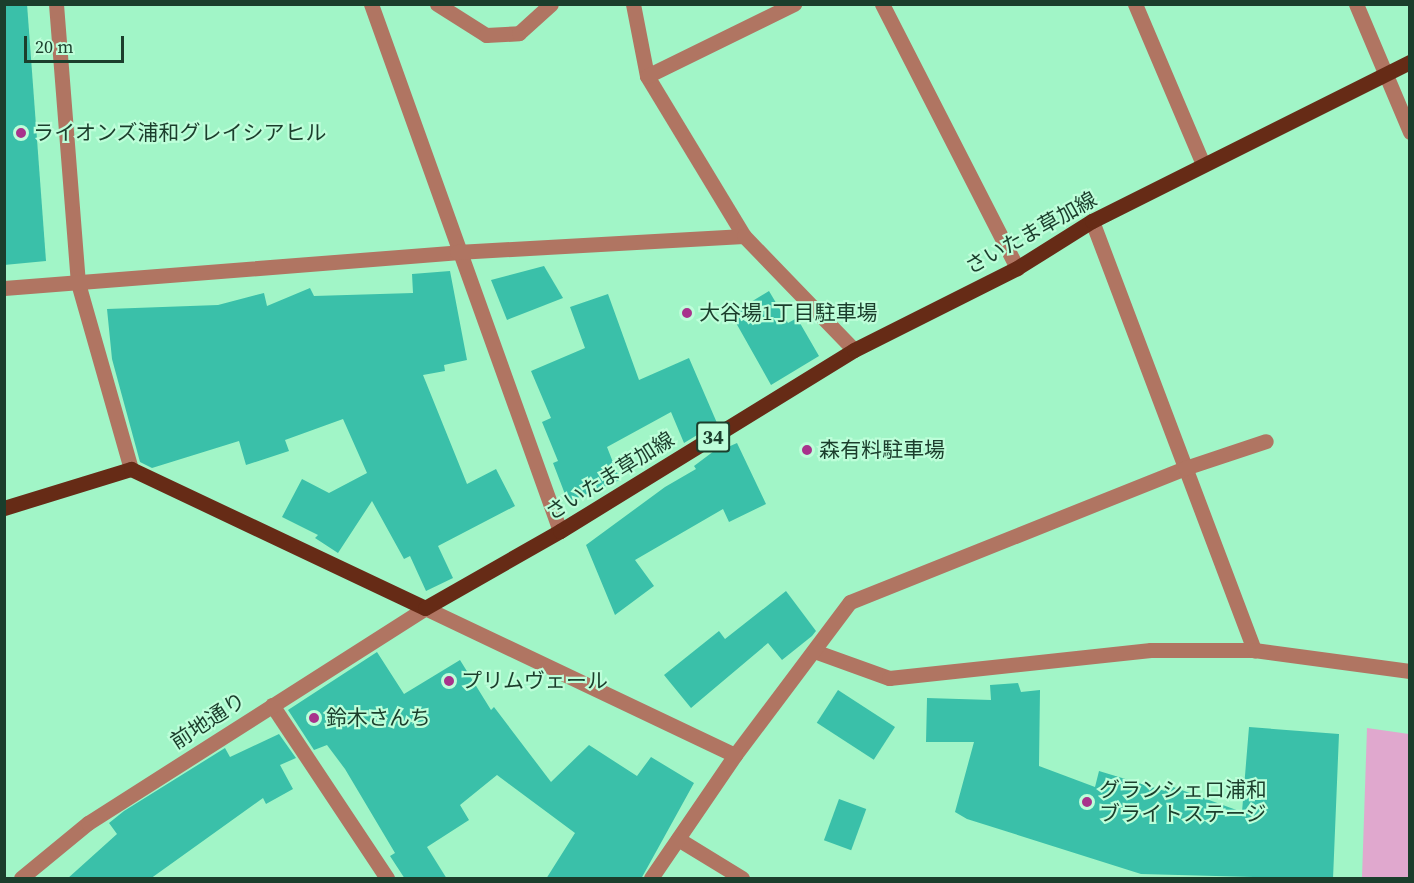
<!DOCTYPE html>
<meta charset="utf-8">
<style>
body{margin:0}
#map{position:relative;width:1414px;height:883px;overflow:hidden;background:#a1f5c7;font-family:"Source Serif 4","Noto Sans JP",serif}
div>[style]{position:absolute}
.green>*{inset:0;background:#e0a8ce}
.building>*{inset:0;background:#3ac0a9;transform-origin:0 0}
.minor>*{height:15px;margin:-7.5px;padding:0 7.5px;transform-origin:7.5px;border-radius:7.5px;background:#b07562}
.major>*{height:15px;margin:-7.5px;padding:0 7.5px;transform-origin:7.5px;border-radius:7.5px;background:#662b16}
.dots>*{width:16px;height:16px;translate:-50% -50%;box-sizing:border-box;border:3px solid #bdfed9;border-radius:50%}
span{translate:-50% -50%;white-space:nowrap;text-align:center;line-height:1.15;-webkit-text-stroke:4.5px #bdfed9;paint-order:stroke}
.shield-label span{padding:2px 4px;background:#bdfed9;border:2px solid;border-radius:4px;-webkit-text-stroke-width:0}
.shield-label{font-size:20px;color:#1b3e2c;font-weight:700}
.poi-label{font-size:21px;color:#1b3e2c}
.left{translate:0 -50%;text-align:left}
.street-label{font-size:21px;color:#1b3e2c}
.frame{position:absolute;inset:0;border:6px solid #1b3e2c;pointer-events:none}
.scale{position:absolute;left:24px;top:36px;width:100px;height:27px;box-sizing:border-box;border:3px solid #1b3e2c;border-top:0;padding-left:8px;font-size:18px;line-height:21px;white-space:nowrap;color:#1b3e2c;-webkit-text-stroke:4px #bdfed9;paint-order:stroke}
</style>
<div id="map">
<div class="green">
<div style="clip-path:polygon(1367px 728px,1409px 734px,1409px 878px,1362px 878px)"></div>
</div>
<div class="building">
<div style="clip-path:polygon(4px 4px,27px 4px,46px 261px,4px 265px)"></div>
<div style="clip-path:polygon(544px 266px,563px 298px,507px 320px,491px 280px)"></div>
<div style="clip-path:polygon(450px 271px,467px 360px,444px 365px,445px 371px,423px 375px,467px 484px,496px 469px,515px 506px,438px 546px,453px 578px,426px 591px,410px 556px,404px 559px,372px 501px,338px 553px,315px 538px,318px 535px,282px 517px,302px 479px,329px 493px,367px 473px,343px 419px,285px 440px,289px 451px,246px 465px,239px 441px,152px 468px,140px 462px,112px 359px,107px 309px,218px 305px,264px 293px,267px 306px,310px 288px,314px 296px,413px 293px,412px 274px)"></div>
<div style="clip-path:polygon(769px 291px,788px 323px,797px 318px,819px 356px,771px 385px,731px 314px)"></div>
<div style="clip-path:polygon(608px 294px,639px 380px,689px 358px,717px 423px,684px 443px,671px 412px,607px 447px,620px 480px,568px 502px,553px 463px,558px 461px,542px 422px,551px 418px,531px 371px,585px 348px,570px 307px)"></div>
<div style="clip-path:polygon(726px 442px,728px 447px,737px 443px,766px 504px,729px 522px,723px 509px,635px 560px,654px 586px,615px 615px,586px 545px,665px 487px,696px 469px,694px 466px)"></div>
<div style="clip-path:polygon(786px 591px,816px 631px,812px 636px,782px 660px,768px 643px,691px 708px,664px 675px,719px 631px,725px 639px)"></div>
<div style="clip-path:polygon(377px 652px,404px 694px,460px 660px,491px 710px,494px 707px,551px 782px,589px 745px,637px 776px,651px 757px,694px 783px,641px 879px,546px 879px,575px 833px,497px 775px,460px 805px,469px 820px,427px 847px,447px 879px,405px 879px,390px 856px,395px 853px,345px 769px,327px 745px,314px 750px,288px 710px)"></div>
<div style="clip-path:polygon(1018px 683px,1021px 692px,1040px 690px,1039px 766px,1095px 787px,1099px 771px,1165px 791px,1165px 784px,1242px 812px,1249px 727px,1339px 734px,1333px 879px,1141px 874px,967px 819px,955px 812px,974px 742px,926px 742px,927px 698px,991px 700px,990px 685px)"></div>
<div style="left:838px;top:690px;width:68px;height:39px;rotate:33deg"></div>
<div style="clip-path:polygon(279px 734px,296px 758px,280px 765px,293px 789px,266px 804px,263px 798px,150px 879px,67px 879px,117px 834px,109px 823px,124px 811px,225px 748px,230px 757px)"></div>
<div style="left:839px;top:799px;width:29px;height:44px;rotate:20deg"></div>
</div>
<div class="minor">
<div style="left:56px;top:4px;width:280px;rotate:85.5deg"></div>
<div style="left:78px;top:283px;width:193px;rotate:74.1deg"></div>
<div style="left:371px;top:4px;width:560px;rotate:70.27deg"></div>
<div style="left:437px;top:4px;width:58px;rotate:32.3deg"></div>
<div style="left:486px;top:35px;width:33px;rotate:-3deg"></div>
<div style="left:519px;top:33px;width:43px;rotate:-42.2deg"></div>
<div style="left:633px;top:4px;width:73px;rotate:79deg"></div>
<div style="left:647px;top:76px;width:187px;rotate:58.8deg"></div>
<div style="left:882px;top:4px;width:297px;rotate:62.9deg"></div>
<div style="left:1135px;top:4px;width:174px;rotate:67deg"></div>
<div style="left:1356px;top:4px;width:139px;rotate:67.1deg"></div>
<div style="left:647px;top:76px;width:164px;rotate:-26.1deg"></div>
<div style="left:1092px;top:221px;width:459px;rotate:69.3deg"></div>
<div style="left:4px;top:288px;width:454px;rotate:-4.5deg"></div>
<div style="left:457px;top:252px;width:287px;rotate:-3.2deg"></div>
<div style="left:744px;top:236px;width:158px;rotate:46deg"></div>
<div style="left:814px;top:651px;width:80px;rotate:19.8deg"></div>
<div style="left:889px;top:678px;width:263px;rotate:-6.1deg"></div>
<div style="left:1151px;top:650px;width:103px"></div>
<div style="left:1254px;top:650px;width:157px;rotate:7.7deg"></div>
<div style="left:272px;top:705px;width:208px;rotate:56.4deg"></div>
<div style="left:735px;top:755px;width:191px;rotate:-53.1deg"></div>
<div style="left:850px;top:602px;width:361px;rotate:-21.8deg"></div>
<div style="left:1185px;top:468px;width:85px;rotate:-18.4deg"></div>
<div style="left:678px;top:839px;width:75px;rotate:31.4deg"></div>
<div style="left:21px;top:878px;width:87px;rotate:-39.4deg"></div>
<div style="left:88px;top:823px;width:400px;rotate:-32.5deg"></div>
<div style="left:425px;top:608px;width:343px;rotate:25.4deg"></div>
<div style="left:735px;top:755px;width:149px;rotate:124.3deg"></div>
</div>
<div class="major">
<div style="left:4px;top:508px;width:133px;rotate:-17.1deg"></div>
<div style="left:131px;top:469px;width:325px;rotate:25.3deg"></div>
<div style="left:425px;top:608px;width:155px;rotate:-29.7deg"></div>
<div style="left:560px;top:531px;width:345px;rotate:-31.6deg"></div>
<div style="left:854px;top:350px;width:182px;rotate:-26.7deg"></div>
<div style="left:1017px;top:268px;width:89px;rotate:-32.1deg"></div>
<div style="left:1092px;top:221px;width:356px;rotate:-26.6deg"></div>
</div>
<div class="dots">
<div style="left:21px;top:133px;background:#a8338c"></div>
<div style="left:687px;top:313px;background:#a8338c"></div>
<div style="left:807px;top:450px;background:#a8338c"></div>
<div style="left:449px;top:681px;background:#a8338c"></div>
<div style="left:314px;top:718px;background:#a8338c"></div>
<div style="left:1087px;top:802px;background:#a8338c"></div>
</div>
<div class="shield-label">
<span style="left:713px;top:437px">34</span>
</div>
<div class="poi-label">
<span class="left" style="left:33px;top:133px">ライオンズ浦和グレイシアヒル</span>
<span class="left" style="left:699px;top:313px">大谷場1丁目駐車場</span>
<span class="left" style="left:819px;top:450px">森有料駐車場</span>
<span class="left" style="left:461px;top:681px">プリムヴェール</span>
<span class="left" style="left:326px;top:718px">鈴木さんち</span>
<span class="left" style="left:1099px;top:802px">グランシェロ浦和<br>ブライトステージ</span>
</div>
<div class="street-label">
<span style="left:1031px;top:233px;rotate:-29deg">さいたま草加線</span>
<span style="left:610px;top:476px;rotate:-32deg">さいたま草加線</span>
<span style="left:208px;top:721px;rotate:-33deg">前地通り</span>
</div>
<div class="frame"></div>
<div class="scale">20 m</div>
</div>
